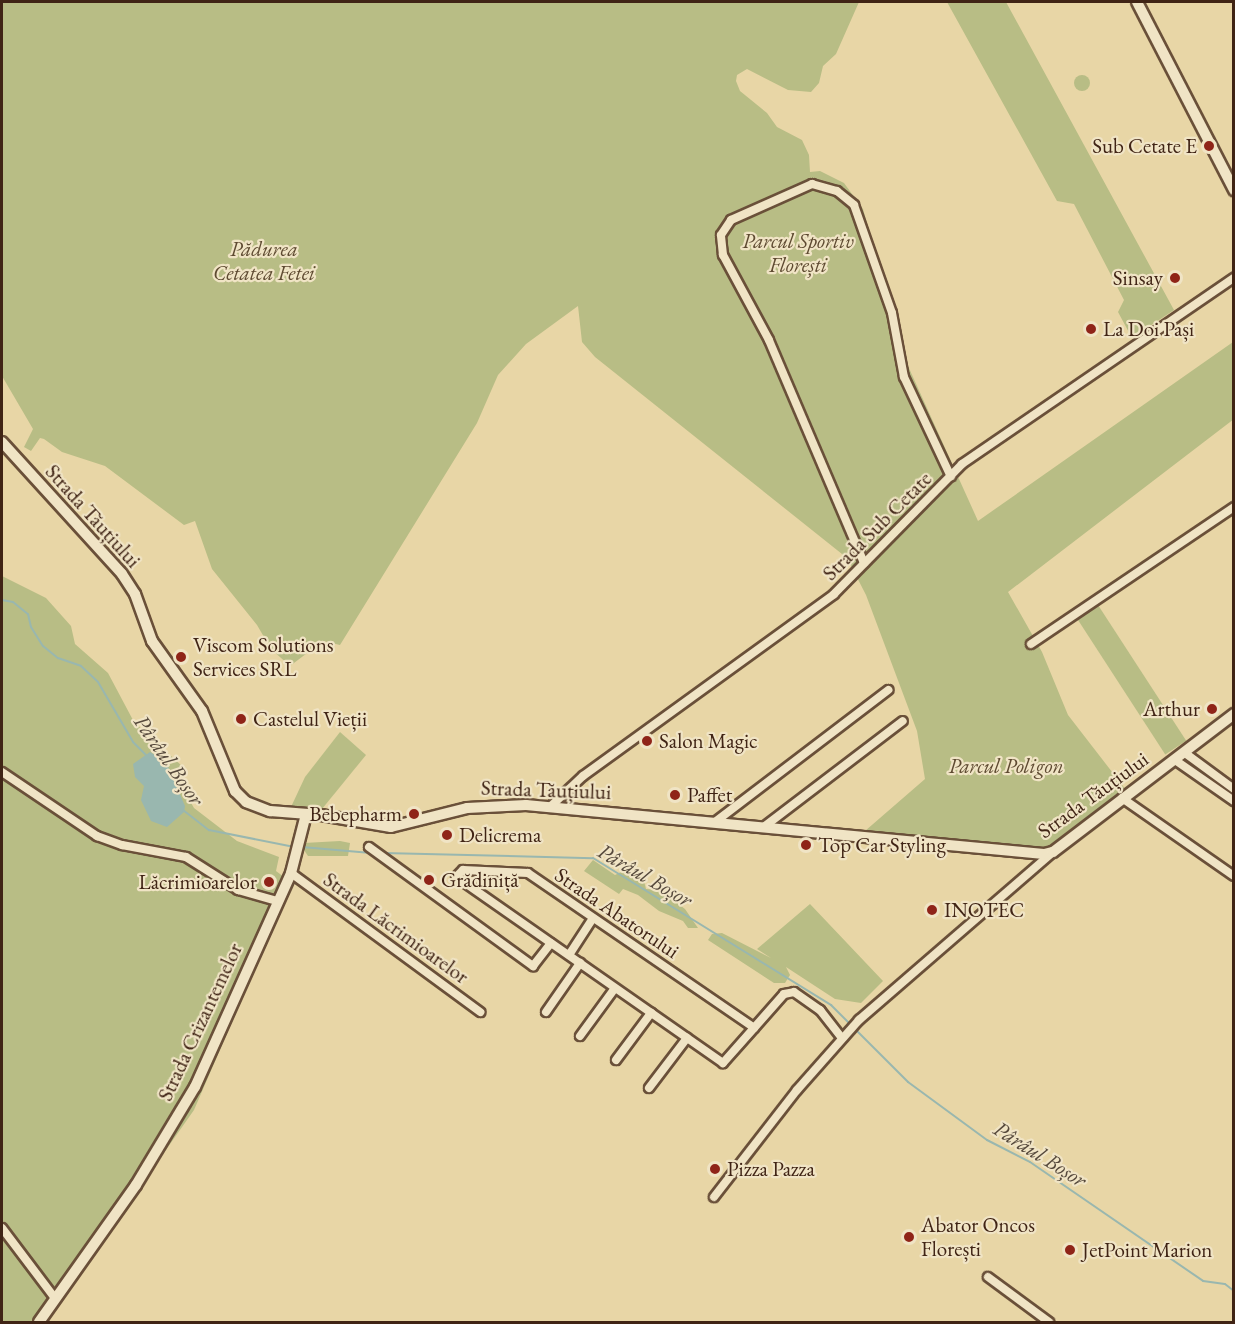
<!DOCTYPE html>
<meta charset="utf-8">
<style>
body{margin:0}
#map{position:relative;width:1235px;height:1324px;overflow:hidden;background:#e8d6a6;font-family:"EB Garamond",serif}
div>[style]{position:absolute}
.green>*{inset:0;background:#b8bd85;transform-origin:0 0}
.round{border-radius:50%}
.water>*{inset:0;background:#99b7af}
.stream>*{height:2px;margin:-1px;padding:0 1px;transform-origin:1px;border-radius:1px;background:#99b7af}
.roads{filter:drop-shadow(2px 0 #6a5039) drop-shadow(-2px 0 #6a5039) drop-shadow(0 2px #6a5039) drop-shadow(0 -2px #6a5039)}
.street>*{height:8px;margin:-4px;padding:0 4px;transform-origin:4px;border-radius:4px;background:#f0e4c5}
.secondary>*{height:10px;margin:-5px;padding:0 5px;transform-origin:5px;border-radius:5px;background:#f0e4c5}
.dots>*{width:16px;height:16px;translate:-50% -50%;box-sizing:border-box;border:3px solid #f0e4c5;border-radius:50%}
span{translate:-50% -50%;white-space:nowrap;text-align:center;line-height:1.15;-webkit-text-stroke:4.5px #f0e4c5;paint-order:stroke}
.poi-label{font-size:21px;color:#402415}
.right{translate:-100% -50%;text-align:right}
.left{translate:0 -50%;text-align:left}
.park-label{font-size:21px;color:#5e4a31;font-style:italic}
.street-label{font-size:21px;color:#402415}
.water-label{font-size:22px;color:#56493c;font-style:italic}
.frame{position:absolute;inset:0;border:3px solid #402415;pointer-events:none}
</style>
<div id="map">
<div class="green">
<div style="clip-path:polygon(2px 2px,859px 2px,836px 54px,823px 66px,819px 83px,811px 92px,788px 90px,747px 69px,737px 75px,736px 81px,740px 91px,767px 113px,777px 127px,802px 140px,809px 155px,810px 172px,820px 171px,844px 183px,863px 209px,908px 366px,978px 521px,1233px 342px,1234px 419px,1008px 592px,1042px 652px,1068px 715px,1126px 790px,1050px 849px,865px 831px,925px 779px,917px 731px,866px 595px,847px 558px,595px 357px,582px 342px,578px 306px,526px 344px,498px 375px,477px 423px,340px 645px,323px 641px,290px 666px,271px 649px,257px 625px,212px 569px,195px 521px,184px 525px,105px 466px,62px 452px,44px 439px,40px 438px,31px 451px,24px 447px,33px 429px,2px 376px)"></div>
<div style="clip-path:polygon(947px 2px,1006px 2px,1174px 310px,1132px 338px,1118px 312px,1124px 300px,1074px 204px,1057px 201px)"></div>
<div class="round" style="left:1074px;top:75px;width:16px;height:16px"></div>
<div style="clip-path:polygon(2px 576px,46px 598px,71px 626px,75px 644px,108px 673px,134px 722px,182px 766px,183px 789px,194px 808px,237px 841px,279px 857px,276px 871px,292px 883px,194px 1110px,45px 1322px,2px 1322px)"></div>
<div style="left:1098px;top:605px;width:162px;height:25px;rotate:57deg"></div>
<div style="clip-path:polygon(340px 732px,366px 755px,322px 809px,291px 807px,305px 777px)"></div>
<div style="clip-path:polygon(340px 841px,350px 843px,348px 856px,308px 856px,304px 850px,304px 843px)"></div>
<div style="clip-path:polygon(593px 860px,615px 875px,635px 865px,641px 869px,646px 889px,660px 890px,685px 909px,698px 928px,688px 928px,683px 921px,659px 911px,638px 895px,623px 889px,619px 894px,584px 871px)"></div>
<div style="clip-path:polygon(810px 904px,883px 981px,861px 1003px,835px 999px,786px 967px,790px 975px,785px 983px,774px 983px,708px 940px,712px 934px,722px 933px,771px 958px,757px 949px)"></div>
</div>
<div class="water">
<div style="clip-path:polygon(150px 752px,166px 762px,185px 806px,184px 812px,167px 827px,151px 821px,141px 800px,144px 786px,135px 777px,133px 764px)"></div>
</div>
<div class="stream">
<div style="left:2px;top:600px;width:11px;rotate:10deg"></div>
<div style="left:13px;top:602px;width:19px;rotate:39deg"></div>
<div style="left:28px;top:614px;width:13px;rotate:77deg"></div>
<div style="left:31px;top:627px;width:22px;rotate:58deg"></div>
<div style="left:43px;top:646px;width:19px;rotate:39deg"></div>
<div style="left:58px;top:658px;width:24px;rotate:19deg"></div>
<div style="left:81px;top:666px;width:23px;rotate:43deg"></div>
<div style="left:98px;top:682px;width:69px;rotate:59.7deg"></div>
<div style="left:133px;top:742px;width:18px;rotate:45deg"></div>
<div style="left:183px;top:810px;width:33px;rotate:38deg"></div>
<div style="left:209px;top:830px;width:87px;rotate:11.3deg"></div>
<div style="left:302px;top:847px;width:69px;rotate:5deg"></div>
<div style="left:383px;top:853px;width:210px;rotate:1.4deg"></div>
<div style="left:593px;top:858px;width:280px;rotate:31.7deg"></div>
<div style="left:831px;top:1005px;width:109px;rotate:45deg"></div>
<div style="left:908px;top:1082px;width:98px;rotate:36.3deg"></div>
<div style="left:987px;top:1140px;width:48px;rotate:27.1deg"></div>
<div style="left:1030px;top:1162px;width:210px;rotate:34.5deg"></div>
<div style="left:1203px;top:1281px;width:22px;rotate:8deg"></div>
<div style="left:1225px;top:1284px;width:11px;rotate:38deg"></div>
</div>
<div class="roads">
<div class="street">
<div style="left:864px;top:563px;width:242px;rotate:-113.1deg"></div>
<div style="left:769px;top:340px;width:97px;rotate:-118.4deg"></div>
<div style="left:723px;top:255px;width:20px;rotate:-96deg"></div>
<div style="left:721px;top:235px;width:18px;rotate:-56deg"></div>
<div style="left:731px;top:220px;width:89px;rotate:-24deg"></div>
<div style="left:812px;top:184px;width:26px;rotate:16deg"></div>
<div style="left:837px;top:191px;width:22px;rotate:39deg"></div>
<div style="left:854px;top:205px;width:114px;rotate:70.6deg"></div>
<div style="left:892px;top:313px;width:65px;rotate:79.4deg"></div>
<div style="left:904px;top:377px;width:110px;rotate:64.8deg"></div>
<div style="left:1031px;top:644px;width:245px;rotate:-34deg"></div>
<div style="left:1185px;top:753px;width:61px;rotate:36.3deg"></div>
<div style="left:1175px;top:760px;width:72px;rotate:34.8deg"></div>
<div style="left:2px;top:772px;width:115px;rotate:34deg"></div>
<div style="left:97px;top:836px;width:27px;rotate:20deg"></div>
<div style="left:122px;top:845px;width:65px;rotate:10.6deg"></div>
<div style="left:186px;top:857px;width:62px;rotate:32.4deg"></div>
<div style="left:238px;top:890px;width:41px;rotate:15.8deg"></div>
<div style="left:1122px;top:798px;width:136px;rotate:34.9deg"></div>
<div style="left:550px;top:807px;width:45px;rotate:-43.2deg"></div>
<div style="left:583px;top:776px;width:310px;rotate:-35.9deg"></div>
<div style="left:834px;top:594px;width:182px;rotate:-45.4deg"></div>
<div style="left:962px;top:464px;width:330px;rotate:-34.4deg"></div>
<div style="left:715px;top:822px;width:218px;rotate:-37.3deg"></div>
<div style="left:765px;top:826px;width:173px;rotate:-37.3deg"></div>
<div style="left:369px;top:847px;width:203px;rotate:36deg"></div>
<div style="left:533px;top:966px;width:29px;rotate:-52deg"></div>
<div style="left:291px;top:873px;width:235px;rotate:36.3deg"></div>
<div style="left:569px;top:955px;width:44px;rotate:-57deg"></div>
<div style="left:546px;top:1012px;width:60px;rotate:-55.2deg"></div>
<div style="left:754px;top:1028px;width:47px;rotate:131.5deg"></div>
<div style="left:723px;top:1063px;width:325px;rotate:-145.1deg"></div>
<div style="left:456px;top:877px;width:10px;rotate:-45deg"></div>
<div style="left:463px;top:870px;width:65px;rotate:2.6deg"></div>
<div style="left:528px;top:873px;width:274px;rotate:34.4deg"></div>
<div style="left:754px;top:1028px;width:45px;rotate:-48.6deg"></div>
<div style="left:784px;top:994px;width:10px;rotate:-11deg"></div>
<div style="left:794px;top:992px;width:32px;rotate:35deg"></div>
<div style="left:820px;top:1010px;width:36px;rotate:52deg"></div>
<div style="left:580px;top:1036px;width:59px;rotate:-53.9deg"></div>
<div style="left:616px;top:1060px;width:59px;rotate:-53.3deg"></div>
<div style="left:649px;top:1088px;width:63px;rotate:-52.8deg"></div>
<div style="left:714px;top:1197px;width:135px;rotate:-52.2deg"></div>
<div style="left:797px;top:1090px;width:94px;rotate:-48.5deg"></div>
<div style="left:859px;top:1020px;width:255px;rotate:-40.9deg"></div>
<div style="left:2px;top:1228px;width:86px;rotate:53deg"></div>
<div style="left:988px;top:1277px;width:76px;rotate:36.4deg"></div>
</div>
<div class="secondary">
<div style="left:1137px;top:2px;width:212px;rotate:62.7deg"></div>
<div style="left:2px;top:442px;width:178px;rotate:47.7deg"></div>
<div style="left:122px;top:574px;width:24px;rotate:57deg"></div>
<div style="left:135px;top:594px;width:50px;rotate:70.1deg"></div>
<div style="left:152px;top:641px;width:86px;rotate:54.5deg"></div>
<div style="left:202px;top:711px;width:87px;rotate:67.6deg"></div>
<div style="left:235px;top:791px;width:16px;rotate:45deg"></div>
<div style="left:246px;top:802px;width:26px;rotate:21deg"></div>
<div style="left:270px;top:811px;width:51px;rotate:4.5deg"></div>
<div style="left:321px;top:815px;width:71px;rotate:9.7deg"></div>
<div style="left:391px;top:827px;width:78px;rotate:-14deg"></div>
<div style="left:467px;top:808px;width:59px;rotate:-2.9deg"></div>
<div style="left:526px;top:805px;width:520px;rotate:5.4deg"></div>
<div style="left:1044px;top:854px;width:9px;rotate:-13deg"></div>
<div style="left:1053px;top:852px;width:228px;rotate:-37.3deg"></div>
<div style="left:39px;top:1322px;width:168px;rotate:-54.7deg"></div>
<div style="left:136px;top:1185px;width:114px;rotate:-59deg"></div>
<div style="left:195px;top:1087px;width:235px;rotate:-65.8deg"></div>
<div style="left:291px;top:873px;width:61px;rotate:-75.7deg"></div>
</div>
</div>
<div class="dots">
<div style="left:1209px;top:146px;background:#8f2418"></div>
<div style="left:1175px;top:278px;background:#8f2418"></div>
<div style="left:1091px;top:329px;background:#8f2418"></div>
<div style="left:181px;top:657px;background:#8f2418"></div>
<div style="left:1212px;top:709px;background:#8f2418"></div>
<div style="left:241px;top:719px;background:#8f2418"></div>
<div style="left:647px;top:741px;background:#8f2418"></div>
<div style="left:675px;top:795px;background:#8f2418"></div>
<div style="left:414px;top:814px;background:#8f2418"></div>
<div style="left:447px;top:835px;background:#8f2418"></div>
<div style="left:806px;top:845px;background:#8f2418"></div>
<div style="left:429px;top:880px;background:#8f2418"></div>
<div style="left:269px;top:882px;background:#8f2418"></div>
<div style="left:932px;top:910px;background:#8f2418"></div>
<div style="left:715px;top:1169px;background:#8f2418"></div>
<div style="left:909px;top:1237px;background:#8f2418"></div>
<div style="left:1070px;top:1250px;background:#8f2418"></div>
</div>
<div class="poi-label">
<span class="right" style="left:1197px;top:146px">Sub Cetate E</span>
<span class="right" style="left:1163px;top:278px">Sinsay</span>
<span class="left" style="left:1103px;top:329px">La Doi Pași</span>
<span class="left" style="left:193px;top:657px">Viscom Solutions<br>Services SRL</span>
<span class="right" style="left:1200px;top:709px">Arthur</span>
<span class="left" style="left:253px;top:719px">Castelul Vieții</span>
<span class="left" style="left:659px;top:741px">Salon Magic</span>
<span class="left" style="left:687px;top:795px">Paffet</span>
<span class="right" style="left:402px;top:814px">Bebepharm</span>
<span class="left" style="left:459px;top:835px">Delicrema</span>
<span class="left" style="left:818px;top:845px">Top Car Styling</span>
<span class="left" style="left:441px;top:880px">Grădiniță</span>
<span class="right" style="left:257px;top:882px">Lăcrimioarelor</span>
<span class="left" style="left:944px;top:910px">INOTEC</span>
<span class="left" style="left:727px;top:1169px">Pizza Pazza</span>
<span class="left" style="left:921px;top:1237px">Abator Oncos<br>Florești</span>
<span class="left" style="left:1082px;top:1250px">JetPoint Marion</span>
</div>
<div class="park-label">
<span style="left:798px;top:253px">Parcul Sportiv<br>Florești</span>
<span style="left:264px;top:261px">Pădurea<br>Cetatea Fetei</span>
<span style="left:1006px;top:766px">Parcul Poligon</span>
</div>
<div class="street-label">
<span style="left:93px;top:516px;rotate:48deg">Strada Tăuțiului</span>
<span style="left:877px;top:526px;rotate:-45deg">Strada Sub Cetate</span>
<span style="left:546px;top:790px;rotate:2deg">Strada Tăuțiului</span>
<span style="left:1093px;top:795px;rotate:-36deg">Strada Tăuțiului</span>
<span style="left:617px;top:913px;rotate:34deg">Strada Abatorului</span>
<span style="left:396px;top:928px;rotate:36deg">Strada Lăcrimioarelor</span>
<span style="left:200px;top:1022px;rotate:-65deg">Strada Crizantemelor</span>
</div>
<div class="water-label">
<span style="left:169px;top:760px;rotate:55deg">Pârâul Boșor</span>
<span style="left:645px;top:875px;rotate:30deg">Pârâul Boșor</span>
<span style="left:1040px;top:1154px;rotate:32deg">Pârâul Boșor</span>
</div>
<div class="frame"></div>
</div>
